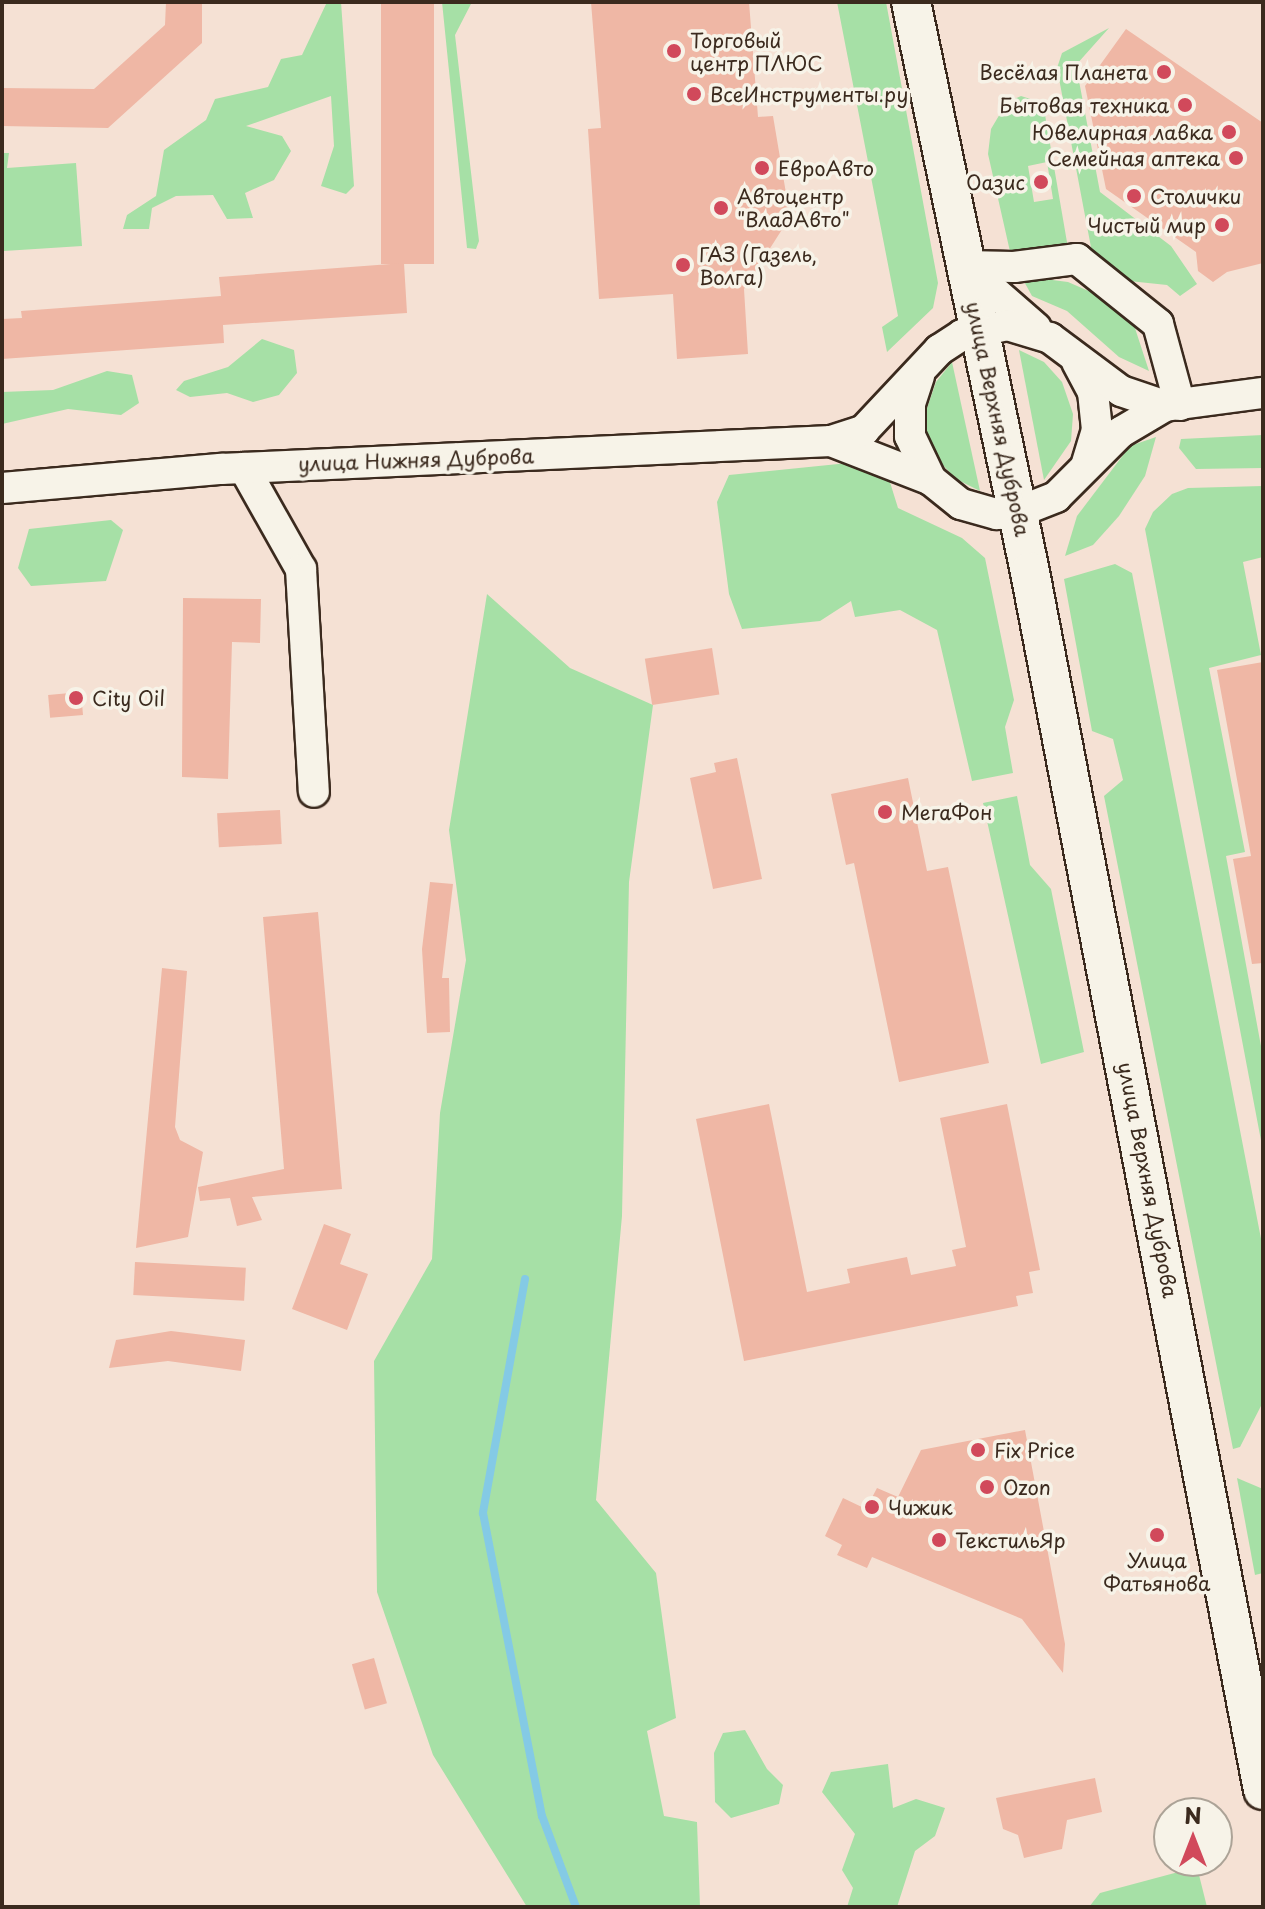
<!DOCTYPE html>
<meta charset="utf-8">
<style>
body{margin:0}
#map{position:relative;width:1265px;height:1909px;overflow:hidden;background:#f5e1d4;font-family:"Playpen Sans",sans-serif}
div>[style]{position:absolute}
.green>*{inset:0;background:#a6e0a6}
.stream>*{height:8px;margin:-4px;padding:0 4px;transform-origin:4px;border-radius:4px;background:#84cae5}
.building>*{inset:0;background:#efb7a5;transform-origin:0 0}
.roads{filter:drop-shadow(2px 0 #3b2a1e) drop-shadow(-2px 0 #3b2a1e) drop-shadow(0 2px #3b2a1e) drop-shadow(0 -2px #3b2a1e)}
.minor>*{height:30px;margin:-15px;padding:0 15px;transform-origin:15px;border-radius:15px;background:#f7f3e8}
.major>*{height:38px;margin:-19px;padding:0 19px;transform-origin:19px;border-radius:19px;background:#f7f3e8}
.dots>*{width:22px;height:22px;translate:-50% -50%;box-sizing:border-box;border:4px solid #f7f3e8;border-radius:50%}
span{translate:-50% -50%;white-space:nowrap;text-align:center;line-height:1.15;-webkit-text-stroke:7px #f7f3e8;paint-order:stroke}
.poi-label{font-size:20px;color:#3b2a1e}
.left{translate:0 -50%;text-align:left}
.right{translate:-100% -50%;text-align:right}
.street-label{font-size:20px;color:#3b2a1e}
.frame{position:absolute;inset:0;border:4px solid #3b2a1e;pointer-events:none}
.north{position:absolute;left:1153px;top:1797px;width:80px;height:80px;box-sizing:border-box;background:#f7f3e8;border:2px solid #aca397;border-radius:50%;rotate:0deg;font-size:22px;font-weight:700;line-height:32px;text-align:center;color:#3b2a1e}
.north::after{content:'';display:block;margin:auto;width:28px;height:36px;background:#d1495b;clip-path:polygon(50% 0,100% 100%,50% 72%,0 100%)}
</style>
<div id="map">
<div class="green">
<div style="clip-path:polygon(327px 2px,341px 2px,354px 186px,346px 194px,321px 186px,334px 146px,331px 96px,246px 126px,282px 136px,291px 151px,274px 180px,245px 193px,253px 218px,227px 219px,213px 195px,176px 196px,152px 208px,149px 229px,123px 229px,127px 215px,156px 196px,164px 150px,206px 120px,215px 99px,268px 87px,281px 59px,302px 55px)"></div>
<div style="clip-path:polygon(442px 2px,472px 2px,455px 35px,479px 241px,476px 249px,467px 248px)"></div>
<div style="clip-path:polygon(837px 2px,886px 2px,938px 283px,933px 308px,887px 352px,882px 327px,898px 316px)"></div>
<div style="clip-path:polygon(1109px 28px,1076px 65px,1100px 192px,1171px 246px,1197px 284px,1180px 296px,1167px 285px,1110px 279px,1094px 263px,1057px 68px,1062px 53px)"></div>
<div style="clip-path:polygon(evenodd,1021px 96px,1043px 103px,1068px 248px,1011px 256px,988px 154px,991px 129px,1007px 102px,1021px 96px,1047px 162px,1053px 199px,1034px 202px,1028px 166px,1047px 162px)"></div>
<div style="clip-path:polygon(2px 153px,9px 153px,7px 168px,76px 163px,82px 246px,4px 251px)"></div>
<div style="clip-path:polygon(1021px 276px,1068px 282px,1107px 299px,1132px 319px,1149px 371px,1119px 357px,1067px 311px,1032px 296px)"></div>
<div style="clip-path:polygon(262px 339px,294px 350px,297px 373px,279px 395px,253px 402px,227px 393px,190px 397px,176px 390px,184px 381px,228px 367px)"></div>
<div style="clip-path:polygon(1019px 350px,1044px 362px,1062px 382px,1073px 414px,1071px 441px,1044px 480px)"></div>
<div style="clip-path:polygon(952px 362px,980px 491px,956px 479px,937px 459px,926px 433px,926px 411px,936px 382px)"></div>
<div style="clip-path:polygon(107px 371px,132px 375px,139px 403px,121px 415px,68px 409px,2px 424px,2px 392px,53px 390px)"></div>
<div style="clip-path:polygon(1263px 435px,1263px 468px,1196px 469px,1179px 448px,1181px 439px)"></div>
<div style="clip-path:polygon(1156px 437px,1145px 476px,1119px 516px,1093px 545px,1065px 556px,1077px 516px,1130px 446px)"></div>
<div style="clip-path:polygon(858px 462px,889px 479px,898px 508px,962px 538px,985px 558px,1014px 700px,1005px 727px,1013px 773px,972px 781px,937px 630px,900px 610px,855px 617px,851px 601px,820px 621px,742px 629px,729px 594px,717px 502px,729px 475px)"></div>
<div style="clip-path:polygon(1263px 486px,1263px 557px,1243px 562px,1261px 655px,1209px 668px,1245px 852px,1226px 856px,1263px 1057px,1263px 1151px,1145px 529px,1153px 512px,1172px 494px,1188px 488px)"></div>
<div style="clip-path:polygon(111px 520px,123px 530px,106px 581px,31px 586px,18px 568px,29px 529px)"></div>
<div style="clip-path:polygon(1115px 564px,1132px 573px,1263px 1249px,1263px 1402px,1240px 1447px,1233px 1449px,1104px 796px,1123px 780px,1113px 739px,1092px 731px,1064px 579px)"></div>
<div style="clip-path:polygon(487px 594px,570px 668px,653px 705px,629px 882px,622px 1216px,596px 1500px,656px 1573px,676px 1718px,647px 1731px,664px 1816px,697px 1822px,700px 1907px,527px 1907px,433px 1755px,377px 1592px,374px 1361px,432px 1259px,440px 1113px,466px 960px,449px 830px)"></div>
<div style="clip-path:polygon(1017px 796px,1030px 865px,1051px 889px,1084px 1052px,1041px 1064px,983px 803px)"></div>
<div style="clip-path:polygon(1237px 1478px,1263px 1489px,1263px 1573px,1255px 1575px)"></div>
<div style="clip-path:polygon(745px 1730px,767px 1769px,783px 1785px,779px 1804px,731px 1818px,715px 1802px,714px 1753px,723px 1733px)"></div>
<div style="clip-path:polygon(888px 1764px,893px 1808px,916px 1799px,945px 1808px,935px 1836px,915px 1851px,897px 1907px,847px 1907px,853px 1888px,842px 1870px,855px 1834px,822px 1792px,831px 1772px)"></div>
<div style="clip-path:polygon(1197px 1867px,1207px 1907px,1089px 1907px,1100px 1893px)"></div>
</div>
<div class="stream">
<div style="left:525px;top:1279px;width:238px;rotate:100.2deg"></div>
<div style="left:483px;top:1513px;width:309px;rotate:79deg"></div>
<div style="left:542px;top:1816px;width:97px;rotate:69.5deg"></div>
</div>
<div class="building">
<div style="clip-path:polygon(166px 2px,202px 2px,202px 43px,108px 128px,2px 126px,2px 88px,94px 89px,165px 25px)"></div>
<div style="left:381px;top:2px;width:53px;height:262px"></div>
<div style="clip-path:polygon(591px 2px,749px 2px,758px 117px,773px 116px,790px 217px,744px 289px,748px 354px,677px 359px,673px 294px,599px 299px,588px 129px,601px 128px)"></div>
<div style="clip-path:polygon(1126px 29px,1263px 123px,1263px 263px,1227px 272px,1213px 282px,1198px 271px,1196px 252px,1106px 189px,1085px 86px)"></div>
<div style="clip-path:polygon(404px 263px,407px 313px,223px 325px,224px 343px,2px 359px,2px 319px,22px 318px,21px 311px,221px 296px,219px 277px)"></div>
<div style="clip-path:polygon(183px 598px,261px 599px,260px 643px,232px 642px,228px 779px,182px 777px)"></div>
<div style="left:712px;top:648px;width:47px;height:68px;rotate:81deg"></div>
<div style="clip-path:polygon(1263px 662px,1263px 963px,1252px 964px,1233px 859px,1251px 856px,1217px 670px)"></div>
<div style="left:81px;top:692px;width:23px;height:33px;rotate:85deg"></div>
<div style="clip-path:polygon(737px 758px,762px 879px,713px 889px,690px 778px,716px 772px,714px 763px)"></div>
<div style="clip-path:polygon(908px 778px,927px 871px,948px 867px,989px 1063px,899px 1082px,854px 863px,846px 865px,831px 794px)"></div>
<div style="left:280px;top:810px;width:34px;height:63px;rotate:87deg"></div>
<div style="clip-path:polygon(430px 882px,453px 884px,442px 978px,449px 978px,450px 1032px,427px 1033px,422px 949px)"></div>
<div style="clip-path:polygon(318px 912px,342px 1189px,252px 1197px,262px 1220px,237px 1226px,230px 1198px,200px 1201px,198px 1187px,284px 1169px,263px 917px)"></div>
<div style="clip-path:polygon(162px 968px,187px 971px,175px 1127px,180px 1140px,203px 1152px,188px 1237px,136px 1248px)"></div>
<div style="clip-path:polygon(769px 1104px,807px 1292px,850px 1283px,847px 1269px,907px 1257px,911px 1275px,956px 1266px,952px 1250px,966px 1247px,940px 1118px,1007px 1104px,1040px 1270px,1029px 1272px,1033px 1293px,1016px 1296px,1018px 1306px,744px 1361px,696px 1119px)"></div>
<div style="clip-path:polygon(324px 1224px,351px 1234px,340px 1264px,368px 1274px,347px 1330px,292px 1309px)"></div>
<div style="left:135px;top:1262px;width:111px;height:33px;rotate:3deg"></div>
<div style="clip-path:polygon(171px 1331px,245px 1340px,241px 1371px,168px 1361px,109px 1368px,116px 1340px)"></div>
<div style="clip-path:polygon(1025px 1430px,1065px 1644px,1063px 1673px,1022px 1619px,872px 1557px,867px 1568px,837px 1555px,842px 1545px,825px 1536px,843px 1498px,866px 1509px,877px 1488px,898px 1497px,921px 1450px)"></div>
<div style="left:374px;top:1658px;width:47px;height:23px;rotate:74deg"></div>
<div style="clip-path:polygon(1095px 1778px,1102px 1812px,1067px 1820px,1062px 1849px,1024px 1858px,1018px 1835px,1003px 1829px,996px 1798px)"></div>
</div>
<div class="roads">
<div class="minor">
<div style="left:965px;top:266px;width:49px;rotate:1.2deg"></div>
<div style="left:1014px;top:267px;width:64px;rotate:-7.2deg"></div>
<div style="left:1077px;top:259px;width:104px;rotate:38.7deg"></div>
<div style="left:1158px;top:324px;width:84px;rotate:74.8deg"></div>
<div style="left:965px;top:266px;width:94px;rotate:41.1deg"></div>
<div style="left:1077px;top:362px;width:34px;rotate:62deg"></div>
<div style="left:1093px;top:392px;width:38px;rotate:84deg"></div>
<div style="left:1097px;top:430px;width:34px;rotate:107deg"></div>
<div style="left:919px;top:376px;width:29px;rotate:108deg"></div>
<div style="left:910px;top:404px;width:32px;rotate:90deg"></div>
<div style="left:910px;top:436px;width:49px;rotate:64.5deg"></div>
<div style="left:831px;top:441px;width:107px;rotate:21.3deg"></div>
<div style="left:931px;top:480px;width:38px;rotate:39deg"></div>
<div style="left:961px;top:504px;width:37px;rotate:16deg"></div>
<div style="left:997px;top:514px;width:21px;rotate:-5deg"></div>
<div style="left:1018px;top:512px;width:41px;rotate:-21.5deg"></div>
<div style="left:1056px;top:497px;width:92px;rotate:-45deg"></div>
<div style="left:1121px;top:432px;width:51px;rotate:-30.6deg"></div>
<div style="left:1165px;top:406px;width:99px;rotate:-7.6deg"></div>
<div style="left:244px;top:468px;width:116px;rotate:60.6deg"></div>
<div style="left:301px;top:569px;width:223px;rotate:86.7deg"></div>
<div style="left:2px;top:488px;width:220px;rotate:-5deg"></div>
<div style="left:221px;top:469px;width:611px;rotate:-2.63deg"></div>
<div style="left:831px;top:441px;width:35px;rotate:-18deg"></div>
<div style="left:864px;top:430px;width:110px;rotate:-46.8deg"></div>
<div style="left:939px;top:350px;width:27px;rotate:-33deg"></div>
<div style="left:962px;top:335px;width:46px;rotate:-12.5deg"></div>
<div style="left:1007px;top:325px;width:45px;rotate:16.8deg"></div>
<div style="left:1050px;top:338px;width:89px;rotate:36.7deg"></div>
<div style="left:1121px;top:391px;width:46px;rotate:18.8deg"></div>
</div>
<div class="major">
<div style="left:911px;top:2px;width:582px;rotate:78.21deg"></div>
<div style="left:1030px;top:572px;width:1240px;rotate:79.17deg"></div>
</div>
</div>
<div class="dots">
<div style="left:674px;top:51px;background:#d1495b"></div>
<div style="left:1164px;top:72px;background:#d1495b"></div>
<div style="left:694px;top:94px;background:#d1495b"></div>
<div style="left:1185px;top:105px;background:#d1495b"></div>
<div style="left:1229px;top:132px;background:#d1495b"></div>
<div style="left:1236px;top:158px;background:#d1495b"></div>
<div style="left:762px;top:168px;background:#d1495b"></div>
<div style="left:1041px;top:182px;background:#d1495b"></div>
<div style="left:1134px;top:196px;background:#d1495b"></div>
<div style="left:721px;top:208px;background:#d1495b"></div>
<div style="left:1222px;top:225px;background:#d1495b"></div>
<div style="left:683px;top:265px;background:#d1495b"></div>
<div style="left:76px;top:698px;background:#d1495b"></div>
<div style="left:885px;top:812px;background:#d1495b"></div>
<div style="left:978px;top:1450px;background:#d1495b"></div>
<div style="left:987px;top:1487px;background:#d1495b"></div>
<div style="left:872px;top:1507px;background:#d1495b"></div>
<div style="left:1157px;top:1535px;background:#d1495b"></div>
<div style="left:939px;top:1540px;background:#d1495b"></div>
</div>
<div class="poi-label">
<span class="left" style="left:690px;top:52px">Торговый<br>центр ПЛЮС</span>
<span class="right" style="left:1148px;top:72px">Весёлая Планета</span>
<span class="left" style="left:710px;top:94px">ВсеИнструменты.ру</span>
<span class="right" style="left:1169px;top:105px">Бытовая техника</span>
<span class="right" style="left:1213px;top:132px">Ювелирная лавка</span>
<span class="right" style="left:1220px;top:158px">Семейная аптека</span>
<span class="left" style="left:778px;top:168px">ЕвроАвто</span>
<span class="right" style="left:1025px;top:182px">Оазис</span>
<span class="left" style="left:737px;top:208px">Автоцентр<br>"ВладАвто"</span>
<span class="left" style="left:1150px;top:196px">Столички</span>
<span class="right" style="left:1206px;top:225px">Чистый мир</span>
<span class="left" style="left:699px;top:266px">ГАЗ (Газель,<br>Волга)</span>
<span class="left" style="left:92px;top:698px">City Oil</span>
<span class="left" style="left:901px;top:812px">МегаФон</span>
<span class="left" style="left:994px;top:1450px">Fix Price</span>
<span class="left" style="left:1003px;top:1487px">Ozon</span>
<span class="left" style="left:888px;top:1507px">Чижик</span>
<span class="left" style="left:955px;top:1540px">ТекстильЯр</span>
<span style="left:1157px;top:1572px">Улица<br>Фатьянова</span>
</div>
<div class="street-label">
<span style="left:998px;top:419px;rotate:78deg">улица Верхняя Дуброва</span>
<span style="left:416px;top:460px;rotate:-2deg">улица Нижняя Дуброва</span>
<span style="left:1148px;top:1180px;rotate:79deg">улица Верхняя Дуброва</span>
</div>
<div class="frame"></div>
<div class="north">N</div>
</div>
